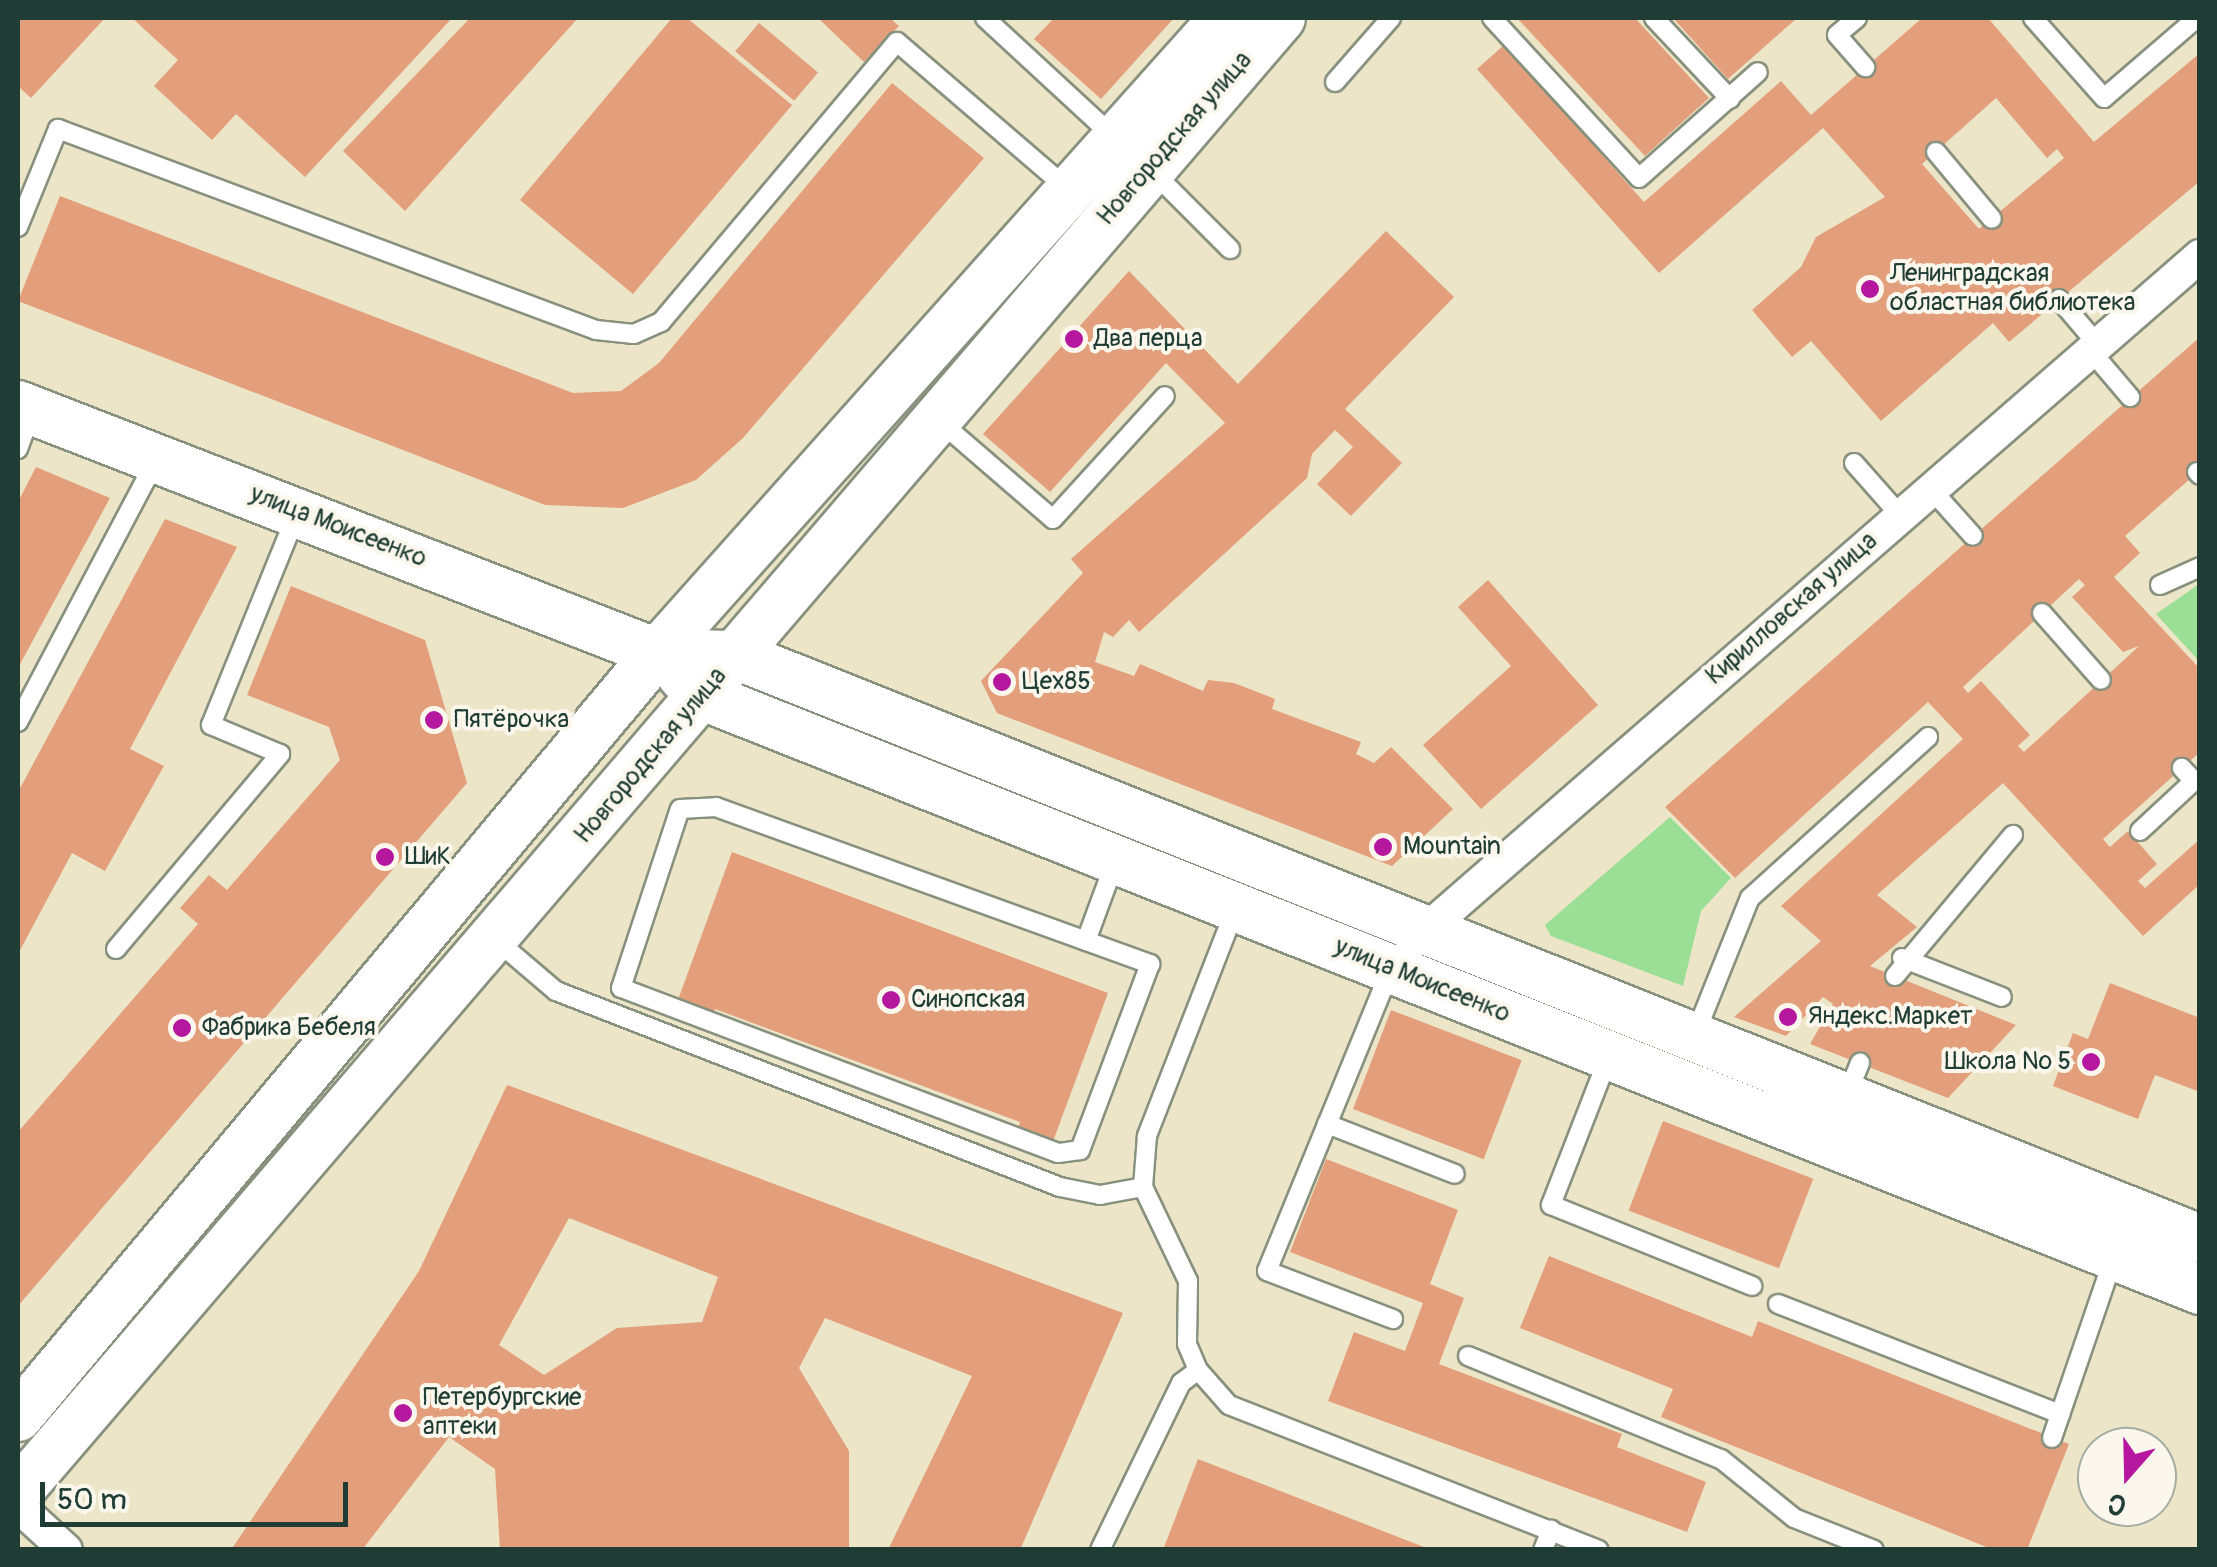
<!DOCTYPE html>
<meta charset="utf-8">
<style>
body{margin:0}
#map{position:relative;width:2217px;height:1567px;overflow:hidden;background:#ece5c7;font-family:Pangolin,sans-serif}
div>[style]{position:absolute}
.green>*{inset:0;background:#9bde95}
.building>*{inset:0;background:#e39f7b;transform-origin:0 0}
.roads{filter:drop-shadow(2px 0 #86917e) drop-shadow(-2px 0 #86917e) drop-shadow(0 2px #86917e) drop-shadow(0 -2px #86917e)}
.lane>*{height:18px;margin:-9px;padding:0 9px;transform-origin:9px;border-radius:9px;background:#fff}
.street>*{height:32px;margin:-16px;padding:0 16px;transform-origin:16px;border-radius:16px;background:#fff}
.secondary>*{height:48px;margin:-24px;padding:0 24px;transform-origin:24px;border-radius:24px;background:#fff}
.dots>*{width:28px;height:28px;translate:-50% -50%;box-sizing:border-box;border:5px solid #fbf7ec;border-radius:50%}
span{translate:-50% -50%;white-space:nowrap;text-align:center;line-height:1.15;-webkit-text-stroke:8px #fbf7ec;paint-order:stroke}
.street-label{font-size:25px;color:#1f3d34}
.poi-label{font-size:25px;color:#1f3d34}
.left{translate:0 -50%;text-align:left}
.right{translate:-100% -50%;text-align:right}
.frame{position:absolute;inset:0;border:20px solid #1f3d34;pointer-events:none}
.north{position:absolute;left:2077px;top:1427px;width:100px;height:100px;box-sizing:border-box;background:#fbf7ec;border:2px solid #a3ada2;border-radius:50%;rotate:200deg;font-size:28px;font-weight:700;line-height:40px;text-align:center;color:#1f3d34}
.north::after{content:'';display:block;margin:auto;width:35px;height:45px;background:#b5179e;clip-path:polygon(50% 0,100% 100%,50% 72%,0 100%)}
.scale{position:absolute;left:40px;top:1482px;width:308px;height:45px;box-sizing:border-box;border:5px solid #1f3d34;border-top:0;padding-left:12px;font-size:30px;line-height:35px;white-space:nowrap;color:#1f3d34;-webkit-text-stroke:8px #fbf7ec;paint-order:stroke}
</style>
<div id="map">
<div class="green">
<div style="clip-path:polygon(2199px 584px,2200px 584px,2199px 661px,2156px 614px)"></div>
<div style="clip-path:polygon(1670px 817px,1731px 878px,1701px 911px,1683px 986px,1551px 936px,1545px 925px)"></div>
</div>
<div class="building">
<div style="clip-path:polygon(18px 18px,105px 18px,31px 98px,18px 86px)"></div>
<div style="clip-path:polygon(132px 18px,452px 18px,305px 177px,236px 114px,212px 140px,154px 86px,178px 60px)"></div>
<div style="clip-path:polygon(470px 18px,578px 18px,405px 211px,343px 151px)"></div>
<div style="clip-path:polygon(672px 18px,687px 18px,792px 105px,633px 294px,520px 200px)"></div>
<div style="clip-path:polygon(818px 18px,890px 18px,899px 26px,864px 62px)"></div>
<div style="clip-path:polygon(1054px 18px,1174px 18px,1101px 99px,1034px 39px)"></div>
<div style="clip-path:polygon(1517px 18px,1635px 18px,1709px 98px,1645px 156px)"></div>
<div style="clip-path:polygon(1673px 18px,1797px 18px,1728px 79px)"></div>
<div style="clip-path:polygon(evenodd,1922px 18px,1988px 18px,2094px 142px,2200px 53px,2200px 181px,2009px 342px,1993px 323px,1881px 421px,1811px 341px,1792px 357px,1752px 310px,1801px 267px,1816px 237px,1885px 197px,1823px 128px,1659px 273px,1477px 69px,1504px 45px,1644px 202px,1781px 81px,1811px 115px,1922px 18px,1996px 98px,2047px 158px,2057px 149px,2064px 158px,1979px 229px,1922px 164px,1996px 98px)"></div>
<div style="left:759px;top:23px;width:77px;height:37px;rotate:40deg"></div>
<div style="clip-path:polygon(892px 83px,984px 158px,743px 438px,696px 480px,623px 508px,545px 505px,18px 301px,60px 196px,573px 393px,621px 391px,659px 363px)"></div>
<div style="clip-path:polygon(1386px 231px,1454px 297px,1345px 409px,1402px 463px,1351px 516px,1317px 484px,1353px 447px,1335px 430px,1312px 454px,1307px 478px,1139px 632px,1129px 620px,1113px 637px,1104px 632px,1095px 662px,1134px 676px,1140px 664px,1203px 691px,1208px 680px,1234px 683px,1275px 699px,1272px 709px,1361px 742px,1356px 754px,1374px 763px,1391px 747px,1453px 809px,1392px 866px,997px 713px,981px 681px,1083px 573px,1071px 559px,1225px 423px,1166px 363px,1050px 492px,983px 434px,1129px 271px,1238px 384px)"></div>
<div style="clip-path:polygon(evenodd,2200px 337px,2200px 470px,2125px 536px,2140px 553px,2114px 577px,2200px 669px,2200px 752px,2103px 839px,2110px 847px,2128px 831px,2157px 864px,2138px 881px,2145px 888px,2200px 839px,2200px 884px,2143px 936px,2003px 783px,1877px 895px,1917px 927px,1870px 966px,2016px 1025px,1948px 1098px,1810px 1044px,1833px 1004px,1823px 997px,1786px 1036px,1734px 1017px,1821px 941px,1781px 906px,1963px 739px,1928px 702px,1735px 878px,1665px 807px,2200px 337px,2079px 579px,2085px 585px,2072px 597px,2123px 652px,2139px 646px,2024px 752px,2018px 746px,2030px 735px,1981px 681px,1968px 693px,1963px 687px,2079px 579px)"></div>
<div style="clip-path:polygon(36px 467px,110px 498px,18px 668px,18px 502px)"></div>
<div style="clip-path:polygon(165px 519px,237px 547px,130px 749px,164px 766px,105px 871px,72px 853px,18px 954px,18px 792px)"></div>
<div style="clip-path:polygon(1488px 580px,1598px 705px,1481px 809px,1423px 745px,1511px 666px,1458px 607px)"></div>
<div style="clip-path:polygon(291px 586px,425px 640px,467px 783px,18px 1306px,18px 1132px,198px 924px,180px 908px,209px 875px,227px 890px,340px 760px,329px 727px,247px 695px)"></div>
<div style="clip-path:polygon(732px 852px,1108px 993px,1052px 1144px,1017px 1131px,1020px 1122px,715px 1009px,711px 1021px,675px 1008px)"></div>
<div style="clip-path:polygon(2110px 983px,2200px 1018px,2200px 1092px,2155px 1075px,2138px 1119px,2053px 1086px,2073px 1033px,2088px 1039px)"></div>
<div style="left:1391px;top:1010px;width:140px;height:106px;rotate:21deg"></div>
<div style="clip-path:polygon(evenodd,507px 1085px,1123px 1313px,1020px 1550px,888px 1550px,972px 1376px,825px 1318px,799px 1368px,849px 1451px,849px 1550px,500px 1550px,495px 1469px,449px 1437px,362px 1550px,231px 1550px,419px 1271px,507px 1085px,569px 1218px,718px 1277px,702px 1322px,617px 1328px,544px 1375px,499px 1345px,569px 1218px)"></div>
<div style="left:1663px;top:1121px;width:161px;height:96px;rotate:21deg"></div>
<div style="clip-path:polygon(1326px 1159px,1458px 1210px,1430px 1284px,1464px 1298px,1439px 1364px,1622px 1434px,1617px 1447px,1706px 1482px,1687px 1532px,1328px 1401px,1354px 1332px,1405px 1351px,1423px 1303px,1290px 1252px)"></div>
<div style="clip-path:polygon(1549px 1256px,1752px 1337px,1758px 1321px,2069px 1444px,2027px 1550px,1994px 1550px,1661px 1417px,1673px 1389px,1520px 1328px)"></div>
<div style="clip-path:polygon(1198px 1459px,1429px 1549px,1429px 1550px,1163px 1550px)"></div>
</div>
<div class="roads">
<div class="lane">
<div style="left:985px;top:18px;width:178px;rotate:42.7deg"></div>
<div style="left:1492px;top:18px;width:217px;rotate:47.4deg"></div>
<div style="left:1639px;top:178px;width:159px;rotate:-41.7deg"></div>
<div style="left:1654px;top:18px;width:111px;rotate:46.8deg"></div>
<div style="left:1857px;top:18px;width:26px;rotate:140deg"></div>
<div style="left:1837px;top:35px;width:43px;rotate:48.8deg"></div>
<div style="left:2033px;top:18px;width:107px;rotate:48.4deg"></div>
<div style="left:2104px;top:98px;width:123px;rotate:-40.7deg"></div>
<div style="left:1335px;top:82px;width:85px;rotate:-48.8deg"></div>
<div style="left:1936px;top:152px;width:87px;rotate:50.1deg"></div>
<div style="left:1151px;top:170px;width:112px;rotate:45deg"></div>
<div style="left:18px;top:227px;width:106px;rotate:-67.8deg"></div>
<div style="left:58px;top:129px;width:574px;rotate:20.49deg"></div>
<div style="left:596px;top:330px;width:38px;rotate:6deg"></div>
<div style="left:634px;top:334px;width:30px;rotate:-24deg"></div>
<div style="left:661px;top:322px;width:366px;rotate:-49.9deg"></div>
<div style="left:897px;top:42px;width:224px;rotate:40.7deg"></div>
<div style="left:2059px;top:299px;width:59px;rotate:49.8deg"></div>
<div style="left:2090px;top:350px;width:62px;rotate:49.6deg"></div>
<div style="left:937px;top:419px;width:153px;rotate:40.8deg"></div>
<div style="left:1053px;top:519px;width:166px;rotate:-47.7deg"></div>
<div style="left:18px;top:449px;width:40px;rotate:-69.8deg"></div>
<div style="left:1854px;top:463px;width:69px;rotate:48.5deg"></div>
<div style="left:2197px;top:472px;width:4px;rotate:45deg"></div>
<div style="left:1930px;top:488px;width:64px;rotate:48.1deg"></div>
<div style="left:2160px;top:585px;width:44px;rotate:-24.2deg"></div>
<div style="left:2042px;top:613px;width:89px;rotate:48.6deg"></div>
<div style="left:18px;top:722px;width:294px;rotate:-62.2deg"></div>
<div style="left:716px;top:807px;width:462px;rotate:19.9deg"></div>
<div style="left:1150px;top:964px;width:199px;rotate:110.6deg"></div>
<div style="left:1080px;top:1150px;width:22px;rotate:172deg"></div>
<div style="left:1058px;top:1153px;width:467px;rotate:-159.3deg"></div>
<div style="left:621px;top:988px;width:188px;rotate:-71.8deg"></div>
<div style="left:680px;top:809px;width:36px;rotate:-3deg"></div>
<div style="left:2140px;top:831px;width:74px;rotate:-42.8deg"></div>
<div style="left:2194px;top:781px;width:18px;rotate:-133deg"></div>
<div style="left:1235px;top:910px;width:243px;rotate:111.3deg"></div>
<div style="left:1147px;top:1136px;width:51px;rotate:94.5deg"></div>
<div style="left:1143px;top:1187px;width:104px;rotate:64.4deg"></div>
<div style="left:1188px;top:1281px;width:63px;rotate:90.9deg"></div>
<div style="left:1187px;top:1344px;width:28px;rotate:67deg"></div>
<div style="left:1198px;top:1370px;width:47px;rotate:48.5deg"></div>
<div style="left:1229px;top:1405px;width:397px;rotate:21.4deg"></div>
<div style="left:496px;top:940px;width:79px;rotate:40.4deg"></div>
<div style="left:556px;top:991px;width:541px;rotate:21.25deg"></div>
<div style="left:1060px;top:1187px;width:41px;rotate:11.3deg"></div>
<div style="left:1100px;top:1195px;width:44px;rotate:-10.5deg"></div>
<div style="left:1086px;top:941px;width:84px;rotate:-69.8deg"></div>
<div style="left:116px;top:949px;width:255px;rotate:-49.9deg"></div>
<div style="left:280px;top:754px;width:75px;rotate:-157.2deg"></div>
<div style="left:211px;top:725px;width:226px;rotate:-67.9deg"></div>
<div style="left:1902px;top:958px;width:107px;rotate:21.3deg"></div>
<div style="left:1390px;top:971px;width:324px;rotate:112.3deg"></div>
<div style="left:1267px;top:1271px;width:135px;rotate:20.9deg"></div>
<div style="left:1895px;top:976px;width:184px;rotate:-50.1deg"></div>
<div style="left:1694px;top:1037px;width:150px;rotate:-68.1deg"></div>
<div style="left:1750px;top:898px;width:240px;rotate:-42.1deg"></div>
<div style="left:1609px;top:1056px;width:160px;rotate:111.3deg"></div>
<div style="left:1551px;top:1205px;width:217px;rotate:21.9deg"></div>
<div style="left:1847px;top:1095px;width:35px;rotate:-68deg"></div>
<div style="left:1327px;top:1124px;width:137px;rotate:21.3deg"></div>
<div style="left:1778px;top:1304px;width:303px;rotate:21.3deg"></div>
<div style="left:1468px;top:1356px;width:273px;rotate:22.2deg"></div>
<div style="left:1721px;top:1459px;width:94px;rotate:38.9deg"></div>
<div style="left:1794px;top:1518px;width:86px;rotate:21.8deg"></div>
<div style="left:2052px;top:1438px;width:188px;rotate:-71.1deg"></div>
<div style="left:1100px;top:1550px;width:186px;rotate:-64.1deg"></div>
<div style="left:1181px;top:1383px;width:21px;rotate:-37deg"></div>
<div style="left:1543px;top:1550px;width:22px;rotate:-68deg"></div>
</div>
<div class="street">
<div style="left:1412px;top:942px;width:1045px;rotate:-41.04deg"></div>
<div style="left:18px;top:1506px;width:65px;rotate:42.5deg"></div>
</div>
<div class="secondary">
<div style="left:18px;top:405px;width:685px;rotate:21.21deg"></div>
<div style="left:657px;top:653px;width:79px;rotate:1.5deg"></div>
<div style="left:736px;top:655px;width:1576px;rotate:21.75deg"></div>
<div style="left:682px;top:676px;width:29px;rotate:44deg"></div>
<div style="left:703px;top:696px;width:1611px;rotate:21.64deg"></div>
<div style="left:18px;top:1417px;width:996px;rotate:-50.09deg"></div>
<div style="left:657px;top:653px;width:851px;rotate:-48.24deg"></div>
<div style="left:18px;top:1492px;width:1941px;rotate:-49.41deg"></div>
</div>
</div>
<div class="dots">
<div style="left:1870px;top:289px;background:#b5179e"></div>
<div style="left:1074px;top:339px;background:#b5179e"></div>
<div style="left:1002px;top:682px;background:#b5179e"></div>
<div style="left:434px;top:720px;background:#b5179e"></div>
<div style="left:1383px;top:847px;background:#b5179e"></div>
<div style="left:385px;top:857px;background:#b5179e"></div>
<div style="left:891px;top:1000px;background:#b5179e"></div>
<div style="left:1788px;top:1017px;background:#b5179e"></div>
<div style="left:182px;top:1028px;background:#b5179e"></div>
<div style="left:2091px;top:1062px;background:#b5179e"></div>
<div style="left:403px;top:1413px;background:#b5179e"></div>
</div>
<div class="street-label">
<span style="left:1175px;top:139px;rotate:-49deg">Новгородская улица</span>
<span style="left:338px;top:527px;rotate:21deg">улица Моисеенко</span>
<span style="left:1792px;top:609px;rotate:-41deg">Кирилловская улица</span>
<span style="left:651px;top:756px;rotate:-50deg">Новгородская улица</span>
<span style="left:1422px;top:981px;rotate:22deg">улица Моисеенко</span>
</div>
<div class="poi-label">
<span class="left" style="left:1890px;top:289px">Ленинградская<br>областная библиотека</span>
<span class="left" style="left:1094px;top:339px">Два перца</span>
<span class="left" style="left:1022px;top:682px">Цех85</span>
<span class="left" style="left:454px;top:720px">Пятёрочка</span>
<span class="left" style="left:1403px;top:847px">Mountain</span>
<span class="left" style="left:405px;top:857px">ШиК</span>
<span class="left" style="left:911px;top:1000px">Синопская</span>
<span class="left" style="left:1808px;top:1017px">Яндекс.Маркет</span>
<span class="left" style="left:202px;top:1028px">Фабрика Бебеля</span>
<span class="right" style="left:2071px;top:1062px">Школа № 5</span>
<span class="left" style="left:423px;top:1413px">Петербургские<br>аптеки</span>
</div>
<div class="frame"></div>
<div class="north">С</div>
<div class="scale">50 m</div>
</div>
